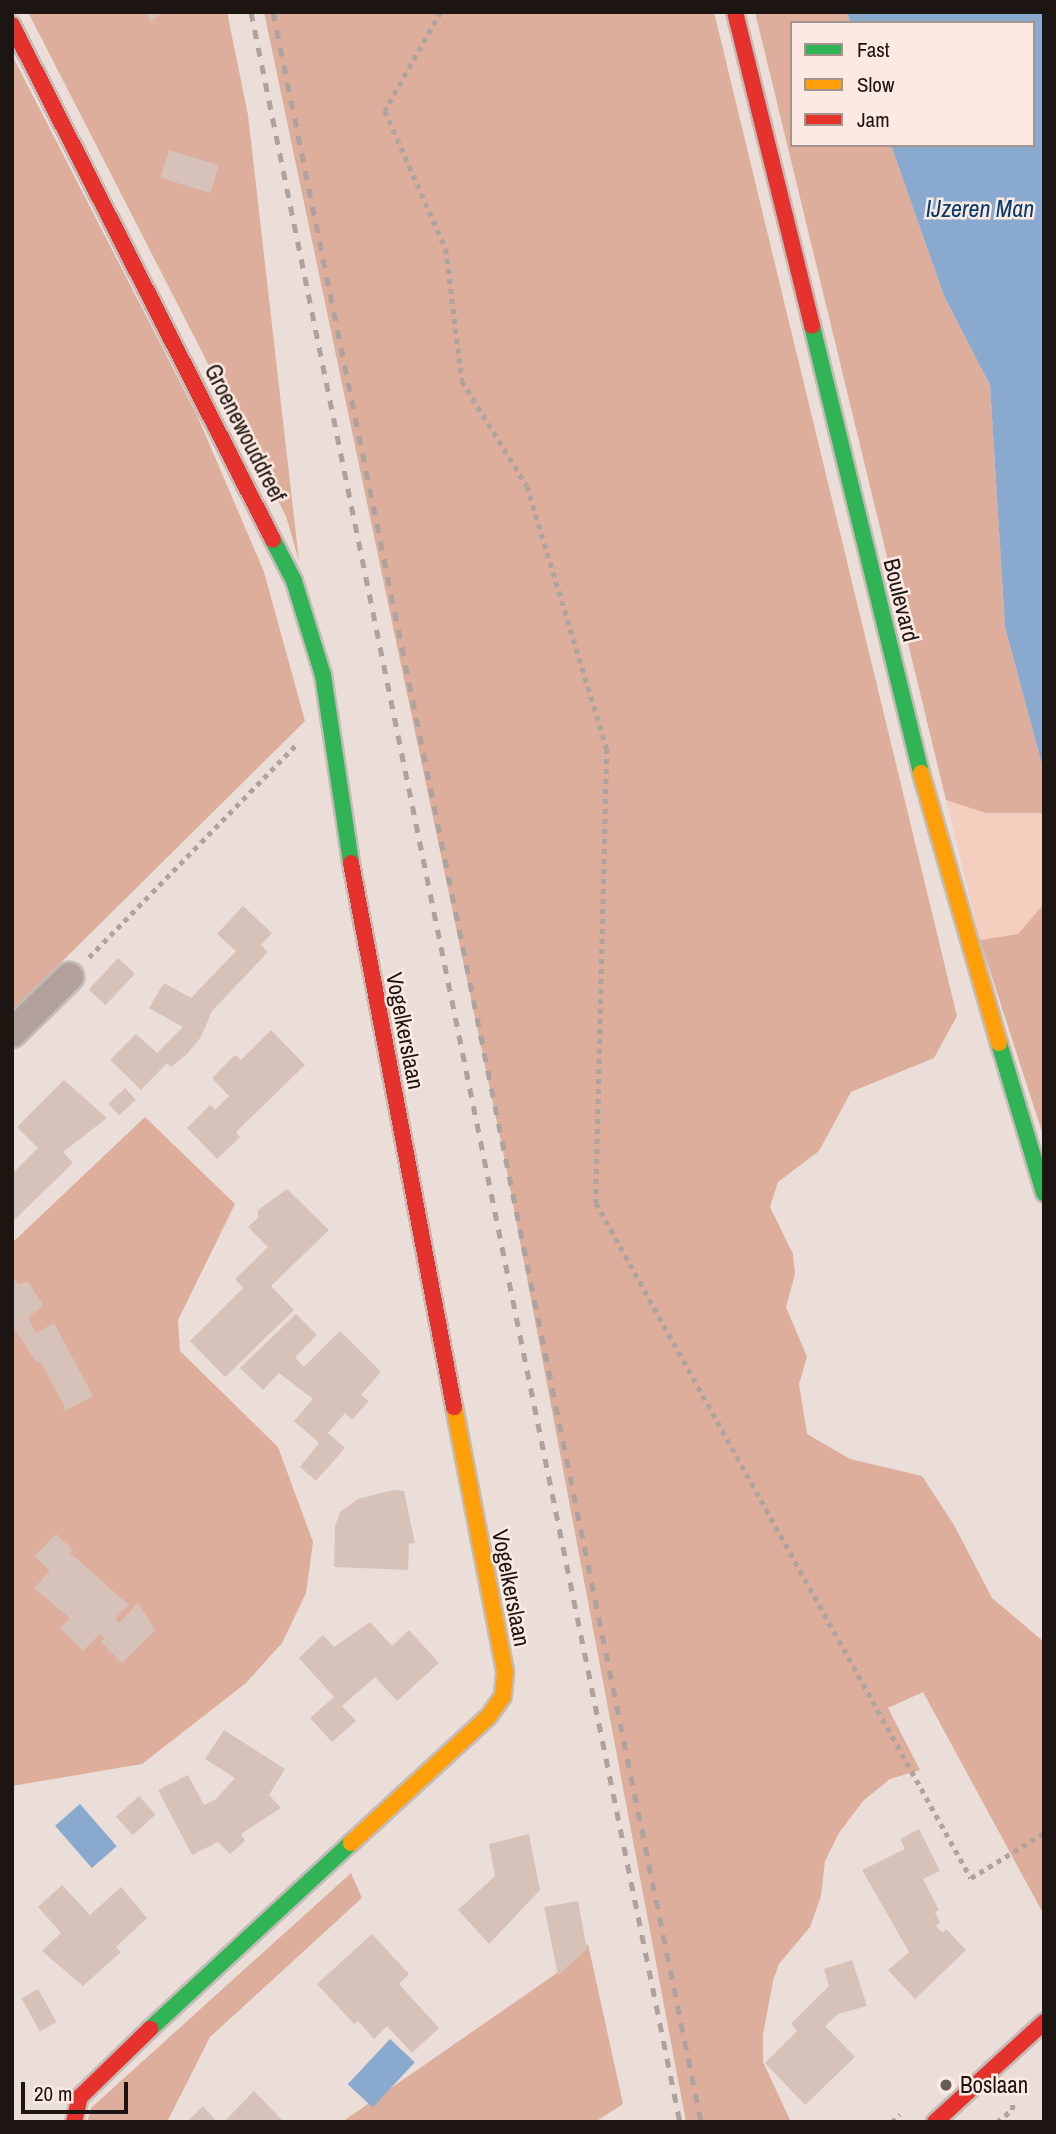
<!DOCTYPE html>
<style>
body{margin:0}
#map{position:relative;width:1056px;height:2134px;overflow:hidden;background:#ebded9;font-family:"Archivo Narrow",sans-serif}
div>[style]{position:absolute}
.green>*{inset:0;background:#f4cebf}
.forest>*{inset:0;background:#dcae9b}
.water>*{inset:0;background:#8aa9cf;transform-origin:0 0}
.building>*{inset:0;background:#d7c2ba;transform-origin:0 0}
.path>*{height:4.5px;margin-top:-2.25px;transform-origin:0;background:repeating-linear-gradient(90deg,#b0a29d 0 5px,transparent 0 10px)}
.roads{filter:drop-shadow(2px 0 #c4bbb7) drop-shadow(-2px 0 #c4bbb7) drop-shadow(0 2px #c4bbb7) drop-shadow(0 -2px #c4bbb7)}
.street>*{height:28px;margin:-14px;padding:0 14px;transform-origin:14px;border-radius:14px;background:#b1a19a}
.fast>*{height:16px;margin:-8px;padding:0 8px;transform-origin:8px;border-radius:8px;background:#30b455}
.slow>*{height:16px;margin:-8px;padding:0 8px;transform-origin:8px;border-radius:8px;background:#ff9f0a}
.jam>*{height:16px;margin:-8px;padding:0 8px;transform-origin:8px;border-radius:8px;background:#e5322d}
.rail>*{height:5px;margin-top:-2.5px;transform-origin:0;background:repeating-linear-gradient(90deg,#afa29e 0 9px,transparent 0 18px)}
.dots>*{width:19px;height:19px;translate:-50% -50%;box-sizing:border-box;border:4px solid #fce9e2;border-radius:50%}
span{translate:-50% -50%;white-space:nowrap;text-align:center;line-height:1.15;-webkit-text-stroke:5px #fce9e2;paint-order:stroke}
.street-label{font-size:23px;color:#1d1511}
.poi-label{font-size:23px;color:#1d1511}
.left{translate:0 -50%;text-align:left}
.water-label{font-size:24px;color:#043c70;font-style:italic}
.frame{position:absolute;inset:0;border:14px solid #1d1511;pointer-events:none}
.legend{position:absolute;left:790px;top:21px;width:245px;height:126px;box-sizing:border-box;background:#fce9e2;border:2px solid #a3948e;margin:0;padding:9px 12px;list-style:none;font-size:21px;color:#1d1511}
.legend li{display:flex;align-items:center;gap:14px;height:35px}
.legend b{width:35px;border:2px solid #a3948e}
.scale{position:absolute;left:21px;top:2082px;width:107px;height:32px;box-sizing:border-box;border:4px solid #1d1511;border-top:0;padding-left:9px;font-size:21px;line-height:24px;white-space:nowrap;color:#1d1511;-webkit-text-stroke:5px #fce9e2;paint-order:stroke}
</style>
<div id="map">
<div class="green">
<div style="clip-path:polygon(946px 800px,986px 813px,1044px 813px,1044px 904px,1018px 934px,980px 940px)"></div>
</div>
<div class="forest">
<div style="clip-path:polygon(28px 12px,227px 12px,248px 115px,299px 561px,286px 516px)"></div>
<div style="clip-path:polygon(264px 12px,714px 12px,957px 1016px,934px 1058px,851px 1092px,819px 1151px,778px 1182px,770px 1207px,793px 1254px,795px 1274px,786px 1307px,807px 1357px,799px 1384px,807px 1434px,850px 1459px,922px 1476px,954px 1525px,992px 1598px,1044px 1642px,1044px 1915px,923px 1692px,888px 1708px,920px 1770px,890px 1779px,863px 1801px,839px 1833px,825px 1861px,821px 1896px,810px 1927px,779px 1964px,773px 1981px,763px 2034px,763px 2062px,791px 2122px,686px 2122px,504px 1156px)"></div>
<div style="clip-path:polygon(755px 12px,847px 12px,850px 23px,792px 23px,792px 145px,891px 145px,944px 296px,990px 385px,1005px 627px,1044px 772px,1044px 813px,986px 813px,946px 800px)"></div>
<div style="clip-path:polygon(12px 55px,197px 415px,264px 572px,305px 721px,12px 1011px)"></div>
<div style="clip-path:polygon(1044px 904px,1044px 1138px,980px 940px,1018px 934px)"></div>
<div style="clip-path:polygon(145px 1117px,235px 1204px,178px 1320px,180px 1351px,278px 1447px,313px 1542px,306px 1593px,282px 1643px,246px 1683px,142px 1764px,12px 1786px,12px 1243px)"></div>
<div style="clip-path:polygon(351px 1873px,362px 1898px,210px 2037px,167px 2122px,87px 2122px,91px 2108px)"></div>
<div style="clip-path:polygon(588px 1944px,623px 2104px,595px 2122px,342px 2122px,570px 1964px)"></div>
</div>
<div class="water">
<div style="clip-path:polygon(847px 12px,1044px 12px,1044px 772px,1005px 627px,990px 385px,944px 296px,891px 145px,1033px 145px,1033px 23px,850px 23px)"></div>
<div style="left:80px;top:1804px;width:56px;height:33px;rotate:49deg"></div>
<div style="left:390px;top:2039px;width:34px;height:62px;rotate:43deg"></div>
</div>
<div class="building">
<div style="clip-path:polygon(145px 12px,163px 12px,151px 21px)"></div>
<div style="left:169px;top:150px;width:52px;height:29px;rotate:17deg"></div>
<div style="clip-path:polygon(243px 906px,272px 933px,261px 945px,268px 952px,212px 1011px,201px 1037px,187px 1054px,171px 1067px,167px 1063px,141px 1090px,110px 1060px,136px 1034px,157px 1053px,183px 1027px,149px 1008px,164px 983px,191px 998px,236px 951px,217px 934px)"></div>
<div style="left:118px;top:958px;width:23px;height:43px;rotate:43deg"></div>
<div style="clip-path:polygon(271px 1030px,305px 1065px,236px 1132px,240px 1137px,217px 1159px,187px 1128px,210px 1105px,215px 1110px,229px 1096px,212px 1078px,235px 1055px,241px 1060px)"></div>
<div style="clip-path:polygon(64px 1080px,107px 1118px,63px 1152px,73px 1163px,12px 1222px,12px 1174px,38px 1148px,17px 1127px)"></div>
<div style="left:125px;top:1088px;width:16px;height:23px;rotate:47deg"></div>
<div style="clip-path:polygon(287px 1189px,329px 1230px,271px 1286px,294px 1310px,225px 1377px,190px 1341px,243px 1288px,235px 1279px,268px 1247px,248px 1227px,258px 1218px,258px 1210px)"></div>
<div style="clip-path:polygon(12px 1275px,18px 1284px,28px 1282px,43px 1305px,28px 1318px,36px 1333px,54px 1323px,93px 1396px,63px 1412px,65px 1407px,40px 1361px,37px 1363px,12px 1325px)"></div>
<div style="clip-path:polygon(296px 1314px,317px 1335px,295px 1357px,304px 1367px,340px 1331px,381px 1372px,361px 1395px,369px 1401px,352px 1420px,345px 1413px,328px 1433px,345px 1448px,316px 1481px,300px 1467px,319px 1443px,294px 1421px,313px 1399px,279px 1373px,263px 1390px,240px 1368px)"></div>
<div style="clip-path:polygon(393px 1490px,404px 1491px,415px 1543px,409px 1544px,408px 1570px,334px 1567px,335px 1526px,340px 1512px,358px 1499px)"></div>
<div style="clip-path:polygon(56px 1534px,73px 1550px,70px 1553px,129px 1605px,115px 1618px,119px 1623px,138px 1603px,155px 1630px,122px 1663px,101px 1642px,104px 1638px,100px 1634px,83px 1651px,60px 1628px,70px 1618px,34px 1588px,50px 1571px,35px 1556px)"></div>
<div style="clip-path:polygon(370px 1622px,392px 1646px,409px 1630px,439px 1663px,397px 1701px,375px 1677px,342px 1706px,356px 1721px,332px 1742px,310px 1718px,334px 1697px,299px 1658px,323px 1635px,334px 1647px)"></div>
<div style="clip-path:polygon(224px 1730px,285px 1769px,269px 1795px,281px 1808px,241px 1834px,245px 1841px,230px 1854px,218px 1842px,192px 1855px,158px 1790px,188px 1775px,204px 1805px,216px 1799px,235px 1778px,205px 1759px)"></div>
<div style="left:139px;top:1796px;width:25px;height:31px;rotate:48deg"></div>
<div style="clip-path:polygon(919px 1829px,940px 1871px,923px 1879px,939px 1910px,935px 1912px,940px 1922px,936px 1926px,943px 1933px,946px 1929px,966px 1950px,915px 1999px,888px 1970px,909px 1952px,862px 1870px,905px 1849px,900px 1839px)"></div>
<div style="clip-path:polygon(529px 1834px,540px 1890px,489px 1944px,458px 1910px,495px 1876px,489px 1844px)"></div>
<div style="clip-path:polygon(62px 1885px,90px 1915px,121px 1887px,147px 1918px,116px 1947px,121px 1952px,83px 1986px,42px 1951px,61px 1933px,38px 1907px)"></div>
<div style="clip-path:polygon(578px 1901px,587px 1949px,558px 1975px,544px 1907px)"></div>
<div style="clip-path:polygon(372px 1934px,409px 1974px,399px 1984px,439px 2028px,412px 2053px,387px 2026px,374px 2039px,358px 2021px,354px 2024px,317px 1984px)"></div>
<div style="clip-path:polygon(852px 1960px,867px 2006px,838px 2014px,825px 2026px,855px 2057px,805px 2105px,765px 2063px,797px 2031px,791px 2024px,829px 1986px,824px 1969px)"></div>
<div style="left:38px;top:1989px;width:38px;height:19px;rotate:61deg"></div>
<div style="clip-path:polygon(254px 2091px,284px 2122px,224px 2122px)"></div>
<div style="clip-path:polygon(203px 2106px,217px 2122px,187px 2122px)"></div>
</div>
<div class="path">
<div style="left:441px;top:12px;width:114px;rotate:119.5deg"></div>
<div style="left:385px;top:111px;width:151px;rotate:66.2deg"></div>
<div style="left:446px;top:249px;width:133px;rotate:83.1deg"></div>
<div style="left:462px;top:381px;width:123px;rotate:58.2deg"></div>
<div style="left:527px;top:486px;width:275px;rotate:73.1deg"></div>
<div style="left:607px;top:749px;width:454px;rotate:91.4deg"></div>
<div style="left:596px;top:1203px;width:772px;rotate:60.95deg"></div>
<div style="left:971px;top:1878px;width:86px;rotate:-31.7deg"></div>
<div style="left:89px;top:957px;width:296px;rotate:-45.7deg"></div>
<div style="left:892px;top:2122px;width:11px;rotate:-45deg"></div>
<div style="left:997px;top:2122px;width:19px;rotate:-39deg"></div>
<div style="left:1012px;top:2110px;width:9px;rotate:-84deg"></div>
</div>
<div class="roads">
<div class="street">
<div style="left:12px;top:1033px;width:80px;rotate:-44.5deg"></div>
</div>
<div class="fast">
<div style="left:812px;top:326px;width:460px;rotate:76.3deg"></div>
<div style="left:273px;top:540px;width:46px;rotate:62.9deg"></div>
<div style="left:294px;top:581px;width:98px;rotate:72.9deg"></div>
<div style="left:323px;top:675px;width:190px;rotate:81.5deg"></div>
<div style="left:999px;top:1043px;width:157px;rotate:73.3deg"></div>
<div style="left:150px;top:2029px;width:274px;rotate:-42.8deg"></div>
</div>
<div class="slow">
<div style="left:921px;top:773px;width:281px;rotate:73.9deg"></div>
<div style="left:351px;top:1843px;width:188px;rotate:-42.6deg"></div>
<div style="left:489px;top:1716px;width:24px;rotate:-55deg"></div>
<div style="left:503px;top:1696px;width:25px;rotate:-85deg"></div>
<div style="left:505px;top:1671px;width:269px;rotate:-100.9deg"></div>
</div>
<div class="jam">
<div style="left:735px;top:12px;width:323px;rotate:76.2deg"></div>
<div style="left:12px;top:25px;width:577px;rotate:63.12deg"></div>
<div style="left:351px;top:863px;width:554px;rotate:79.28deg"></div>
<div style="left:74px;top:2122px;width:26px;rotate:-77deg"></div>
<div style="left:80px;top:2097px;width:98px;rotate:-44.2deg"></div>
<div style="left:935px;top:2122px;width:148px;rotate:-42.5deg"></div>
</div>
</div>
<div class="rail">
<div style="left:251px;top:12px;width:2153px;rotate:78.51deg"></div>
<div style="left:273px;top:12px;width:2153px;rotate:78.53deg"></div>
</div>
<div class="dots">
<div style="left:946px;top:2085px;background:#655b57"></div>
</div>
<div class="street-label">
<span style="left:245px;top:433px;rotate:63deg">Groenewouddreef</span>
<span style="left:901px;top:600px;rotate:76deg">Boulevard</span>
<span style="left:405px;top:1031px;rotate:79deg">Vogelkerslaan</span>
<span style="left:511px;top:1588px;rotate:79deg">Vogelkerslaan</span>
</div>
<div class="poi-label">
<span class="left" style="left:960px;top:2085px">Boslaan</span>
</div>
<div class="water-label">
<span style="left:980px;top:209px">IJzeren Man</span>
</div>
<div class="frame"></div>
<ul class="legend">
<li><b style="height:9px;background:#30b455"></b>Fast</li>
<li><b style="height:9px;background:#ff9f0a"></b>Slow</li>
<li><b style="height:9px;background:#e5322d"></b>Jam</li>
</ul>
<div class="scale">20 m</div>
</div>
